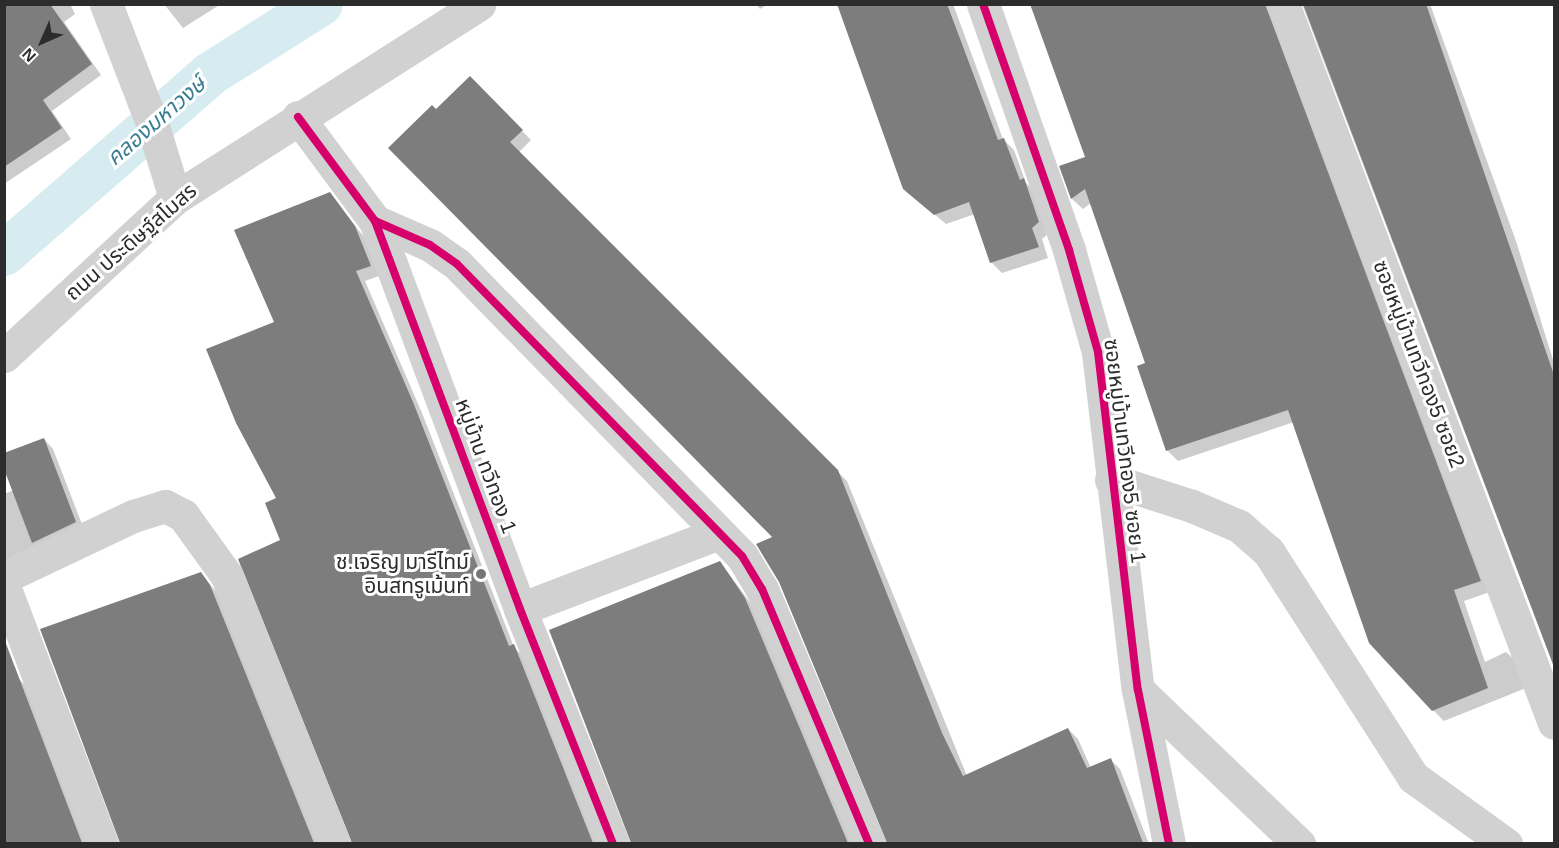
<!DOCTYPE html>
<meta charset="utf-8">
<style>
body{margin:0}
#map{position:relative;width:1559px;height:848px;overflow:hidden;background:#fff;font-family:Helvetica,"Noto Sans Thai",sans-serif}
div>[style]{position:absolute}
.shadow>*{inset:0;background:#0003}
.canal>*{height:44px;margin:-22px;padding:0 22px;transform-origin:22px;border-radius:22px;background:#d6ecf1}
.building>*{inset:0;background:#7d7d7d}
.minor>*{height:33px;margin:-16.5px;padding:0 16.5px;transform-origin:16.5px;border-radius:16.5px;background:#d1d1d1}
.tertiary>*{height:33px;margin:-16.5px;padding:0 16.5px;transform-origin:16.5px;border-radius:16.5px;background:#d1d1d1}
.cycleway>*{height:8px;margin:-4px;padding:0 4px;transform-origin:4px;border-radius:4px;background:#d6006c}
.dots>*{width:16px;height:16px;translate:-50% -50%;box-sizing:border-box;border:3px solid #fff;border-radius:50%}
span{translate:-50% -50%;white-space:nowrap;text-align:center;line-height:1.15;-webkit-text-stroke:6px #fff;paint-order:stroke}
.street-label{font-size:21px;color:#2c2c2c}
.poi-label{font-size:21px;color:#2c2c2c}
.right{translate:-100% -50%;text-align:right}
.water-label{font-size:22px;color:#397e90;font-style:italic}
.frame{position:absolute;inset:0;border:6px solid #2c2c2c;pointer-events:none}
.north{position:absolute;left:12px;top:12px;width:60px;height:60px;-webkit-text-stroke:4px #fff;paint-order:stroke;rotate:225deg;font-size:16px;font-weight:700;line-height:24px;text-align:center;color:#2c2c2c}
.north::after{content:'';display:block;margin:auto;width:21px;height:27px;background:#2c2c2c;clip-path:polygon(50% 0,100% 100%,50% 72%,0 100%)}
</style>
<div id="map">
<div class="shadow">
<div style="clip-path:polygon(4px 4px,70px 4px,75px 14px,64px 22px,101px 75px,52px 111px,71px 139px,4px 184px)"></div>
<div style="clip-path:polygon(164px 4px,221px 4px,183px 28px)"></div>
<div style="clip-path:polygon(756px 4px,768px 4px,760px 9px)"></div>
<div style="clip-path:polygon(838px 4px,953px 4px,1003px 139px,1014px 150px,1026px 183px,1034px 190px,1049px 233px,1042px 239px,1048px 258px,1002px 273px,991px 262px,975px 214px,946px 224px,912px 195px)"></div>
<div style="clip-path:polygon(1032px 4px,1280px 4px,1490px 592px,1464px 601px,1485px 662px,1506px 652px,1517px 662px,1526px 688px,1444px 721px,1433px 710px,1294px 422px,1178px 461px,1167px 450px,1147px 364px,1091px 203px,1083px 209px,1072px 199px,1061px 167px,1087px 158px)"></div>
<div style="clip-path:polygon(1302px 4px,1430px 4px,1516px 241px,1554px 363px,1554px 667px)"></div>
<div style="clip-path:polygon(470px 78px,531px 140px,518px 153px,847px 481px,967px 776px,1068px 729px,1078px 739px,1091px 768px,1110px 759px,1120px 769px,1149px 844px,887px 844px,888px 837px,775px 538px,436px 111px)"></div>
<div style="clip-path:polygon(330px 194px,364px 237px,379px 276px,365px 281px,422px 413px,514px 647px,523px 656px,600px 844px,352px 844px,282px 541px,278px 499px,276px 323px)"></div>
<div style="clip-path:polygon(44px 439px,53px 449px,85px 532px,4px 567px,4px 494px,14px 490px)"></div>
<div style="clip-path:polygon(720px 562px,755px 609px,853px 844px,631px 844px)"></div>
<div style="clip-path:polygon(201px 574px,220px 596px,318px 844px,122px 844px)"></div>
<div style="clip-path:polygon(18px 678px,27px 687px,87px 844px,4px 844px,4px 682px)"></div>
</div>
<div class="canal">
<div style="left:4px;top:254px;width:274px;rotate:-41.1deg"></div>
<div style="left:210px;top:74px;width:131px;rotate:-32.2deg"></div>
</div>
<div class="building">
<div style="clip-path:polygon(4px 4px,50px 4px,92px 64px,43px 100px,62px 128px,4px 167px)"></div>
<div style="clip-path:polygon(837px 4px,947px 4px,998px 140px,1004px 138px,1020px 180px,1024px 178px,1039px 222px,1032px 228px,1039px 247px,990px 263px,969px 202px,934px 215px,903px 189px)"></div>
<div style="clip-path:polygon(1030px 4px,1265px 4px,1481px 581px,1454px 590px,1488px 688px,1432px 711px,1369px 643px,1288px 410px,1166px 451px,1137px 366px,1145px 363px,1085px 189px,1071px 199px,1059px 166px,1085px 157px)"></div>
<div style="clip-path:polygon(1303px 4px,1426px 4px,1554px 375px,1554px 667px)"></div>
<div style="clip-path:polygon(470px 76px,523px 130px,510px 142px,838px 470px,942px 733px,963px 776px,1068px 728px,1087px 768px,1111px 758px,1143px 843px,887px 843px,779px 582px,756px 544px,772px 537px,388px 148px,432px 105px,436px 109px)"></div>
<div style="clip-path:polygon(330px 192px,355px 226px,371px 266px,356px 271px,413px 402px,509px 646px,514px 644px,593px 843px,352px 843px,238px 559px,280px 540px,265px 503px,276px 498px,236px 423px,206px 349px,274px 322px,234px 230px)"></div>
<div style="clip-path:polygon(44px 438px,76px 522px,32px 543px,4px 469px,4px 453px)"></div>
<div style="clip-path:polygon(720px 561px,745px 598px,848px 843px,631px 843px,549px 630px)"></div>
<div style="clip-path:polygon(201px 572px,210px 585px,314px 843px,120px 843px,40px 629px)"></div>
<div style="clip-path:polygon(4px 641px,5px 641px,82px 843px,4px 843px)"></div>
</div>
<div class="minor">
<div style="left:106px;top:4px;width:131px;rotate:68.9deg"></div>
<div style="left:153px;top:126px;width:75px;rotate:73deg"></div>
<div style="left:983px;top:4px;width:261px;rotate:70.7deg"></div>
<div style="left:1069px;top:250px;width:106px;rotate:74.1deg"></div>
<div style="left:1098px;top:352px;width:340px;rotate:83.3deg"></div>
<div style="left:1138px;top:690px;width:157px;rotate:78.6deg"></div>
<div style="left:1283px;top:4px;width:768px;rotate:69.35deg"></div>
<div style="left:298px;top:117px;width:129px;rotate:53.5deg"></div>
<div style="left:375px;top:221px;width:414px;rotate:69.5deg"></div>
<div style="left:520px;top:609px;width:253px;rotate:68.4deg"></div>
<div style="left:375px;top:221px;width:60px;rotate:23.6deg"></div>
<div style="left:430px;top:245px;width:33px;rotate:35deg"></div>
<div style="left:457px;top:264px;width:408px;rotate:45.7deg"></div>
<div style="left:742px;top:556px;width:39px;rotate:59deg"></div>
<div style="left:762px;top:589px;width:277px;rotate:67.2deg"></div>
<div style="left:1111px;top:480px;width:85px;rotate:17.8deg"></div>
<div style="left:1192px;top:506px;width:51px;rotate:23.1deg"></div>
<div style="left:1239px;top:526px;width:38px;rotate:41deg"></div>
<div style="left:1268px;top:551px;width:269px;rotate:57.3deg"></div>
<div style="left:1413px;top:777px;width:115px;rotate:35.8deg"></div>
<div style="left:4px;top:577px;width:143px;rotate:-25.3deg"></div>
<div style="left:133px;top:516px;width:34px;rotate:-17deg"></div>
<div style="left:165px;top:506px;width:20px;rotate:27deg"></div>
<div style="left:183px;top:515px;width:75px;rotate:54.2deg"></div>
<div style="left:227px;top:576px;width:289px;rotate:68.2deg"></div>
<div style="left:4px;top:586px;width:276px;rotate:69.2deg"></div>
<div style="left:520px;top:609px;width:213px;rotate:-20.9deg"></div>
<div style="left:1138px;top:690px;width:223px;rotate:43.7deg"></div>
</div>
<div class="tertiary">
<div style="left:4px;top:356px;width:233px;rotate:-42.7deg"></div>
<div style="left:175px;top:198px;width:361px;rotate:-32.5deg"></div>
</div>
<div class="cycleway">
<div style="left:983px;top:4px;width:261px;rotate:70.7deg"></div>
<div style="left:1069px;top:250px;width:106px;rotate:74.1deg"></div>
<div style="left:1098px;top:352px;width:340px;rotate:83.3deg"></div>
<div style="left:1138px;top:690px;width:157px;rotate:78.6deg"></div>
<div style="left:298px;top:117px;width:129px;rotate:53.5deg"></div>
<div style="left:375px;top:221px;width:414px;rotate:69.5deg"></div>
<div style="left:520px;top:609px;width:253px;rotate:68.4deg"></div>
<div style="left:375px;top:221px;width:60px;rotate:23.6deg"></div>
<div style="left:430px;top:245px;width:33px;rotate:35deg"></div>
<div style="left:457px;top:264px;width:408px;rotate:45.7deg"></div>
<div style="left:742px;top:556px;width:39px;rotate:59deg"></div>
<div style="left:762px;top:589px;width:277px;rotate:67.2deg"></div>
</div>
<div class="dots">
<div style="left:481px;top:574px;background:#767676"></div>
</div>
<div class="street-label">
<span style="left:131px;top:242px;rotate:-41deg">ถนน ประดิษฐ์สโมสร</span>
<span style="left:1419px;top:364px;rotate:69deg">ซอยหมู่บ้านทวีทอง5 ซอย2</span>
<span style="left:1125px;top:451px;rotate:83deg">ซอยหมู่บ้านทวีทอง5 ซอย 1</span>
<span style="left:486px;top:466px;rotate:70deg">หมู่บ้าน ทวีทอง 1</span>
</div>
<div class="poi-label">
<span class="right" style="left:469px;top:574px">ช.เจริญ มารีไทม์<br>อินสทรูเม้นท์</span>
</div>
<div class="water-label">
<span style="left:156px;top:121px;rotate:-41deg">คลองมหาวงษ์</span>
</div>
<div class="frame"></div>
<div class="north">N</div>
</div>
